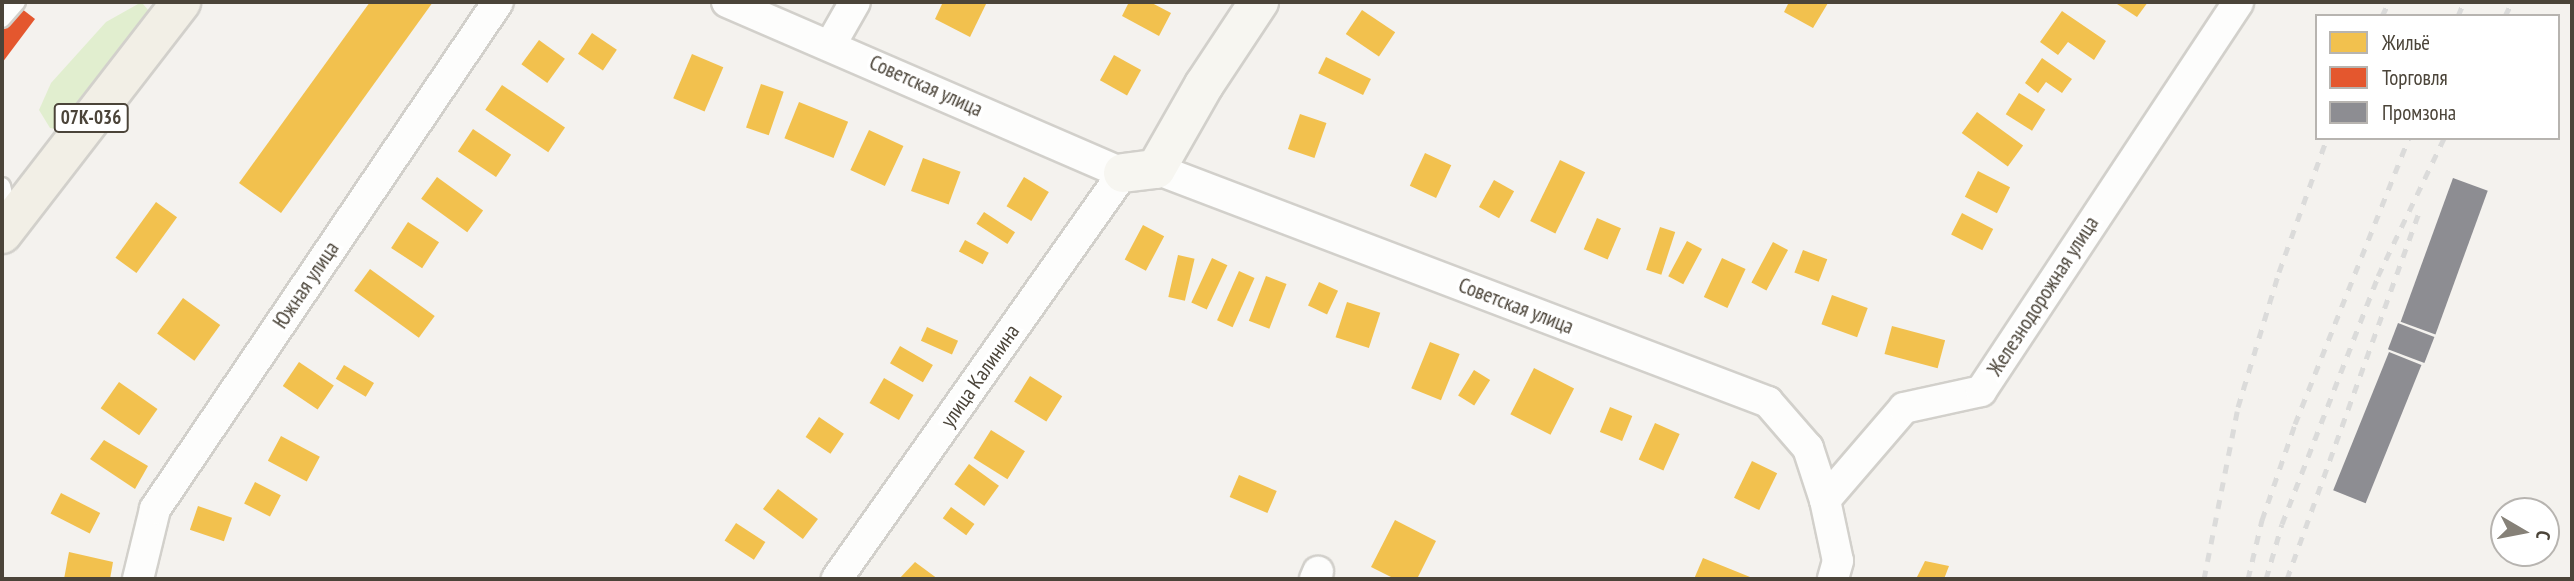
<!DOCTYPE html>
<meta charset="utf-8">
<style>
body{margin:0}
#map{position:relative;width:2574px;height:581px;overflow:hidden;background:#f4f2ee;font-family:"PT Sans Narrow",sans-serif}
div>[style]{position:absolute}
.green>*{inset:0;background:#e1eecf}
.homes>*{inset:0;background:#f2c14e;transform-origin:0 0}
.shops>*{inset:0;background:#e4572e}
.industry>*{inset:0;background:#8d8d92;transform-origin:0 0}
.roads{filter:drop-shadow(2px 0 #d2d0cb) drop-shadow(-2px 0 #d2d0cb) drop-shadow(0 2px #d2d0cb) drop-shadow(0 -2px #d2d0cb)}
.lane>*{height:16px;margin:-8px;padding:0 8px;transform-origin:8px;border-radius:8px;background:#fdfdfc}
.street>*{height:30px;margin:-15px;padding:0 15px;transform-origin:15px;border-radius:15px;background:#fdfdfc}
.secondary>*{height:38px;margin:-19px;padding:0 19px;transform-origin:19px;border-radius:19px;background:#f7f6f1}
.primary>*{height:38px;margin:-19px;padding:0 19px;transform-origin:19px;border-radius:19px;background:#f2efe6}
.rail>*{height:5px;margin-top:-2.5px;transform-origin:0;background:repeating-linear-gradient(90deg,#dbdbda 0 9px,transparent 0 18px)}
span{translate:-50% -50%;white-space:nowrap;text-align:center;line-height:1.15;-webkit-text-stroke:7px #fff;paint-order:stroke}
.shield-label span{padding:2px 5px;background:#fff;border:2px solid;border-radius:5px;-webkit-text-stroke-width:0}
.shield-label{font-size:19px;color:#4b4439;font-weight:700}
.street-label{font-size:21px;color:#4b4439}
.frame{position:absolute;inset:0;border:4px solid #4b4439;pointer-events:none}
.legend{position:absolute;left:2315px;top:14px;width:245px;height:126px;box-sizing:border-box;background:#fff;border:2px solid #b7b4b0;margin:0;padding:9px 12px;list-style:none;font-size:21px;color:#4b4439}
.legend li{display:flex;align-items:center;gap:14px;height:35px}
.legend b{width:35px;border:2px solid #b7b4b0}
.north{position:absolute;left:2490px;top:497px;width:70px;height:70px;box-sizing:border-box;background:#fff;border:2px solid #b7b4b0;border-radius:50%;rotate:100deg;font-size:19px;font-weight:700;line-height:28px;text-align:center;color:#4b4439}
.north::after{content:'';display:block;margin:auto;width:24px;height:32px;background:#868178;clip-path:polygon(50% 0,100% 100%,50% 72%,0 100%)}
</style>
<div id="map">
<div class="green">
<div style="clip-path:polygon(138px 4px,143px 4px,149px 11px,56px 129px,50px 128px,39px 110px,51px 83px,106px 22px)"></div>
</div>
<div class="homes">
<div style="clip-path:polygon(370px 2px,433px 2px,281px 213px,239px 183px)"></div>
<div style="clip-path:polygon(943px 2px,987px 2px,970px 37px,935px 19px)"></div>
<div style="clip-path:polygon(1129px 2px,1150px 2px,1171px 13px,1159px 36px,1122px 16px)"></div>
<div style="clip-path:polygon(1789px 2px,1825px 2px,1828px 3px,1813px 28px,1784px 12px)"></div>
<div style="clip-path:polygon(2114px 2px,2148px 2px,2137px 17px)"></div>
<div style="left:1362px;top:10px;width:40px;height:29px;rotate:34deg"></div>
<div style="clip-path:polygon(2062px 11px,2106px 41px,2094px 60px,2068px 42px,2058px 55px,2040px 42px)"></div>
<div style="left:592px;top:33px;width:30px;height:25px;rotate:34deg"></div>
<div style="left:539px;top:40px;width:32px;height:30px;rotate:36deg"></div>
<div style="left:692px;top:54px;width:34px;height:48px;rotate:23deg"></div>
<div style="left:1114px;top:55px;width:31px;height:29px;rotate:29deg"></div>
<div style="left:1326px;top:57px;width:50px;height:18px;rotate:26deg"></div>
<div style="clip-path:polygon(2042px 58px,2072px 79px,2062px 93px,2046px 82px,2038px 93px,2025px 83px)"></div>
<div style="left:761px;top:84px;width:24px;height:46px;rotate:19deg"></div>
<div style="left:502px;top:85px;width:76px;height:30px;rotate:34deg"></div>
<div style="left:2019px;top:93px;width:31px;height:25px;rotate:32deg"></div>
<div style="left:799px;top:102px;width:53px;height:39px;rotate:22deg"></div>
<div style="left:1977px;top:112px;width:57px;height:26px;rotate:36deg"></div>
<div style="left:1300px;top:114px;width:28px;height:37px;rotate:19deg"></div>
<div style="left:473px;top:129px;width:46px;height:27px;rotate:34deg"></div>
<div style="left:869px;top:130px;width:38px;height:44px;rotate:25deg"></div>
<div style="left:1425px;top:153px;width:29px;height:36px;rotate:25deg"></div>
<div style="left:923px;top:158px;width:40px;height:35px;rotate:20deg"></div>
<div style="left:1560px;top:160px;width:28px;height:68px;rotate:26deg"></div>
<div style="left:1978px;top:171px;width:36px;height:29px;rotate:27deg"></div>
<div style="left:437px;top:177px;width:57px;height:27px;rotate:36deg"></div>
<div style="left:1024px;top:177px;width:29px;height:34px;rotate:31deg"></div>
<div style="left:1494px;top:180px;width:23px;height:31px;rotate:29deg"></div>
<div style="left:156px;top:202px;width:26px;height:69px;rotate:36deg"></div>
<div style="left:984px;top:212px;width:37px;height:14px;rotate:33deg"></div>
<div style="left:1962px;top:213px;width:35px;height:24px;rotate:27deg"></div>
<div style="left:1597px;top:218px;width:26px;height:34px;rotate:23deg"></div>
<div style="left:408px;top:222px;width:37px;height:31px;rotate:33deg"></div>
<div style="left:1143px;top:225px;width:24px;height:39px;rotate:28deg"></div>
<div style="left:1660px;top:227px;width:16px;height:45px;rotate:18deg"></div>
<div style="left:965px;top:240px;width:27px;height:13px;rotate:28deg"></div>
<div style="left:1687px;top:241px;width:17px;height:40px;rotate:28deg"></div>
<div style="left:1773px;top:242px;width:17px;height:46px;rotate:28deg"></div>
<div style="left:1803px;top:250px;width:26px;height:24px;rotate:21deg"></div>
<div style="left:1178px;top:255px;width:17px;height:43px;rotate:13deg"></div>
<div style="left:1212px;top:258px;width:17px;height:49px;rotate:25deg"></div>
<div style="left:1722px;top:258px;width:26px;height:43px;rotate:25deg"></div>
<div style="left:370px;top:269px;width:80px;height:27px;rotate:36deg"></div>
<div style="left:1239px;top:271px;width:17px;height:54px;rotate:24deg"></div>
<div style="left:1266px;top:276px;width:22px;height:48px;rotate:21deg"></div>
<div style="left:1319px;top:282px;width:21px;height:26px;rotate:25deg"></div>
<div style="left:1832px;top:295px;width:38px;height:31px;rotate:20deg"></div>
<div style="left:183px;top:298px;width:46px;height:44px;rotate:36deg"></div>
<div style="left:1347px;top:302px;width:35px;height:37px;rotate:18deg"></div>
<div style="left:1892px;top:326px;width:55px;height:29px;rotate:15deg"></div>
<div style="left:927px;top:327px;width:34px;height:15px;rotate:24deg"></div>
<div style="left:1430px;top:342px;width:32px;height:50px;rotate:22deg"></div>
<div style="left:900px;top:346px;width:38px;height:20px;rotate:30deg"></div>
<div style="left:299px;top:362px;width:42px;height:29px;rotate:34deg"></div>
<div style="left:344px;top:365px;width:35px;height:16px;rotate:31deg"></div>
<div style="left:1534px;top:368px;width:45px;height:52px;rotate:27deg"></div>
<div style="left:1474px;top:370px;width:19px;height:30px;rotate:32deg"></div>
<div style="left:1030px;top:376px;width:38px;height:30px;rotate:32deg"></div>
<div style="left:884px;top:378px;width:34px;height:29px;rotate:30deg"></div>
<div style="left:119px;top:382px;width:47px;height:32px;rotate:35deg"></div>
<div style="left:1610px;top:407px;width:24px;height:27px;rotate:22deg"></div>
<div style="left:819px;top:417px;width:30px;height:24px;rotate:34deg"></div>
<div style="left:1655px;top:423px;width:27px;height:40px;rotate:24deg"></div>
<div style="left:991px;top:430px;width:40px;height:33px;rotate:32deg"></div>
<div style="left:281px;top:436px;width:44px;height:28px;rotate:28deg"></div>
<div style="clip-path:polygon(104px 440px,148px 466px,135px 489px,90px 459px)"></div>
<div style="left:1752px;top:461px;width:28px;height:41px;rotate:26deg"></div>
<div style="left:969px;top:464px;width:37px;height:25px;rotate:36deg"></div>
<div style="left:1239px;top:475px;width:41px;height:24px;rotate:23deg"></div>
<div style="left:255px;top:482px;width:29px;height:24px;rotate:27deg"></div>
<div style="left:778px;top:489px;width:50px;height:25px;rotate:37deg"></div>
<div style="left:61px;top:493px;width:44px;height:23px;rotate:27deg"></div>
<div style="left:198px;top:506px;width:36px;height:25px;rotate:19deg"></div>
<div style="left:951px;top:507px;width:29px;height:14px;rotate:36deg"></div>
<div style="clip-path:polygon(1395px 520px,1436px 541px,1417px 579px,1395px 579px,1371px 567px)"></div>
<div style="left:736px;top:523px;width:35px;height:21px;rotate:33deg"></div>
<div style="clip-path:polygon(69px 552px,113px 562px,110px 579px,64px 579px)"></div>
<div style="clip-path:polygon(1703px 558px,1755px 579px,1694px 579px)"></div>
<div style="clip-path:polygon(1925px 561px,1949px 566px,1944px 579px,1916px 579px)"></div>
<div style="clip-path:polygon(915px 562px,938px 579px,899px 579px)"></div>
</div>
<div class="shops">
<div style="clip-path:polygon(2px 2px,13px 2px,35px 19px,2px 63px)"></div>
</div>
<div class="industry">
<div style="left:2453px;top:178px;width:37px;height:153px;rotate:20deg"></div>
<div style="left:2398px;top:323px;width:39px;height:28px;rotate:21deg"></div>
<div style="left:2389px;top:352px;width:35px;height:149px;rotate:22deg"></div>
</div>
<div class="roads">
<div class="lane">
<div style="left:2px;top:19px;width:23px;rotate:-49deg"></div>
<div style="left:2px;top:186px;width:32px;rotate:76deg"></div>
</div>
<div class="street">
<div style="left:727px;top:2px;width:431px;rotate:23.4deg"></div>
<div style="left:1123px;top:173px;width:497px;rotate:125.2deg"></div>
<div style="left:831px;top:44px;width:48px;rotate:-60.3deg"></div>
<div style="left:1156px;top:169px;width:655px;rotate:20.84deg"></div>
<div style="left:1768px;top:402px;width:61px;rotate:49deg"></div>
<div style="left:1808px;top:448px;width:55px;rotate:71.9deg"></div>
<div style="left:1825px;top:500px;width:62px;rotate:78deg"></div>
<div style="left:1838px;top:561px;width:19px;rotate:106deg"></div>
<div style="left:1825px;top:500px;width:121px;rotate:-49.3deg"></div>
<div style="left:1904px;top:408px;width:79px;rotate:-12.4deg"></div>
<div style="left:1981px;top:391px;width:466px;rotate:-56.5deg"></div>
<div style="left:138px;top:579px;width:72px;rotate:-76.3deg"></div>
<div style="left:155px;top:509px;width:612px;rotate:-55.92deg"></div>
<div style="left:1315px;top:579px;width:8px;rotate:-67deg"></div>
</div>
<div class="secondary">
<div style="left:1123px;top:173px;width:33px;rotate:-7deg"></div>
<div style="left:1156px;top:169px;width:97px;rotate:-60.3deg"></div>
<div style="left:1204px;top:85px;width:100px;rotate:-56.5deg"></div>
</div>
<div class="primary">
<div style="left:2px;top:234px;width:293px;rotate:-52.3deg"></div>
</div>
</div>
<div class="rail">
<div style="left:2382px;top:16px;width:16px;rotate:-63deg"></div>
<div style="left:2458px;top:16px;width:15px;rotate:-67deg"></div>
<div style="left:2505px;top:16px;width:16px;rotate:-63deg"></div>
<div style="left:2204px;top:579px;width:175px;rotate:-78.8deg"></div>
<div style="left:2238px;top:407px;width:141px;rotate:-73.1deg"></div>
<div style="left:2279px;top:272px;width:142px;rotate:-70.3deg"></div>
<div style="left:2248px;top:579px;width:61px;rotate:-76.7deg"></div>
<div style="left:2262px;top:520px;width:102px;rotate:-71deg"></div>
<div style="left:2295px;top:424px;width:308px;rotate:-68.3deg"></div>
<div style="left:2266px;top:579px;width:57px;rotate:-73.8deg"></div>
<div style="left:2282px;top:524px;width:266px;rotate:-68.8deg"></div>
<div style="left:2378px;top:276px;width:153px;rotate:-64.4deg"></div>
<div style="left:2287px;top:579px;width:395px;rotate:-70.2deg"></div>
</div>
<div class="shield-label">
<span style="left:91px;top:118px">07К-036</span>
</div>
<div class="street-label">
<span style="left:926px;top:86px;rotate:24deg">Советская улица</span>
<span style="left:306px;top:285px;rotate:-56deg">Южная улица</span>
<span style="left:2043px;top:296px;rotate:-57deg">Железнодорожная улица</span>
<span style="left:1516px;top:306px;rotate:21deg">Советская улица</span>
<span style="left:980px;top:376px;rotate:-55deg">улица Калинина</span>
</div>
<div class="frame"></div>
<ul class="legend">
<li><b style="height:19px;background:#f2c14e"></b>Жильё</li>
<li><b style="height:19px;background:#e4572e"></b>Торговля</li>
<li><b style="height:19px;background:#8d8d92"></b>Промзона</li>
</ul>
<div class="north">С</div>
</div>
